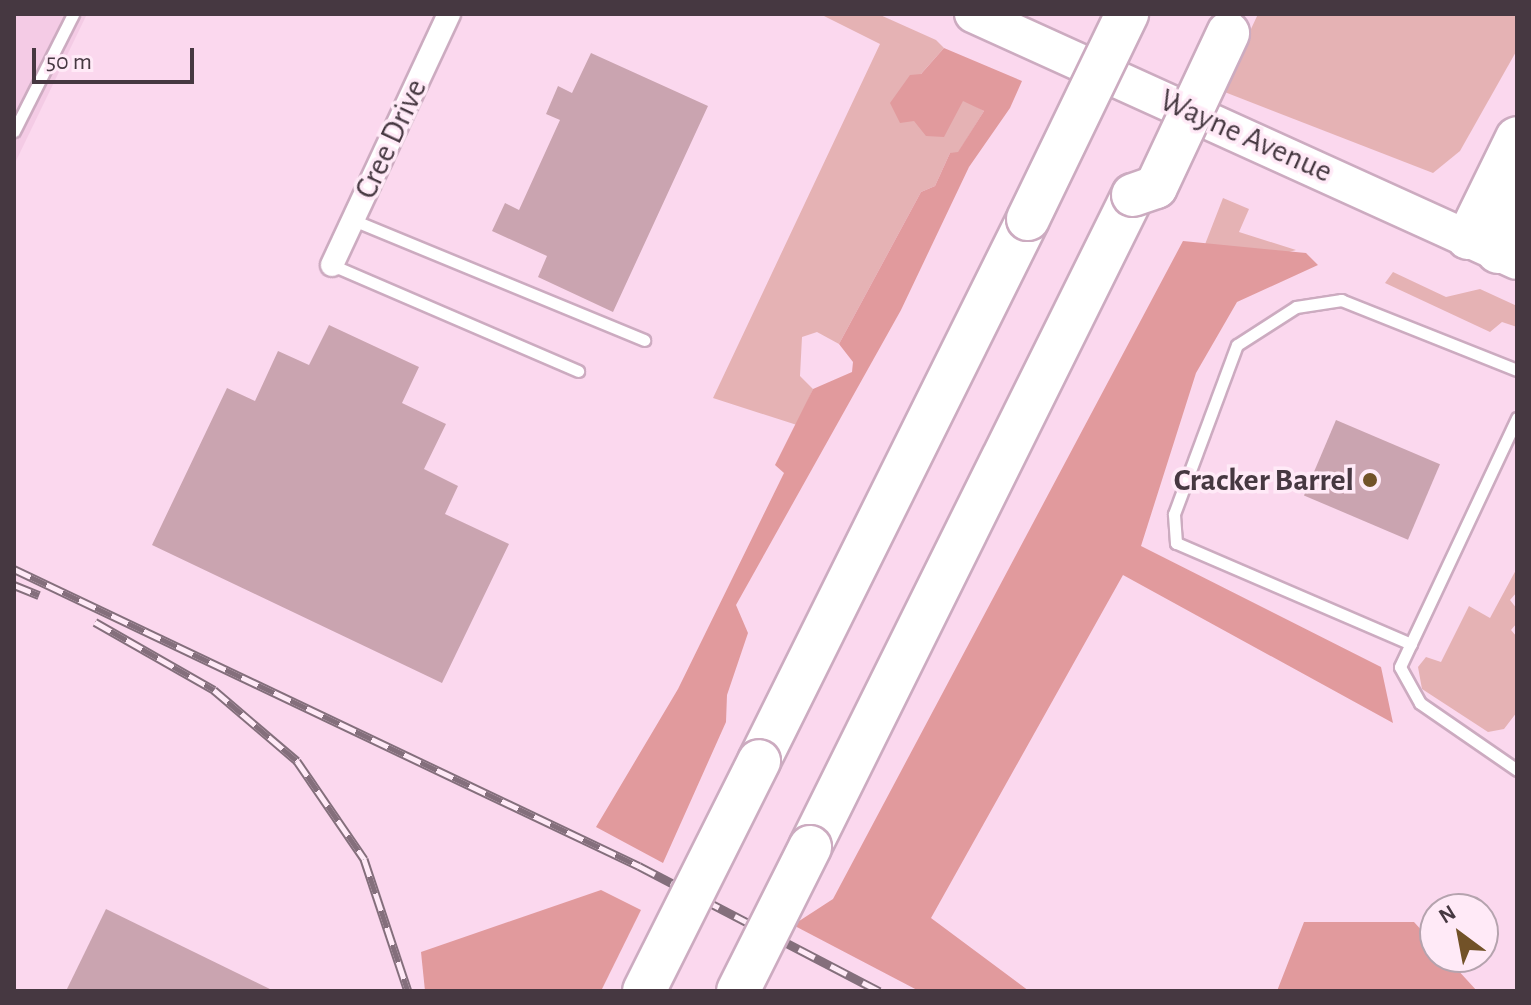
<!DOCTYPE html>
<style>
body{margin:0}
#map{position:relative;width:1531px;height:1005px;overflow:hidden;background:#fbd8ee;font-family:"Alegreya Sans",sans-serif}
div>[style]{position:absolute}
.built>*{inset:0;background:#f4cbe5}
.green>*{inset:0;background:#e5b2b4}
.forest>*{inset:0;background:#e19a9d}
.building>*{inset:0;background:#caa4b0;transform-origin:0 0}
.roads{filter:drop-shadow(2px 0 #ccabc0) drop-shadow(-2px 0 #ccabc0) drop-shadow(0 2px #ccabc0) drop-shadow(0 -2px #ccabc0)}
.service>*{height:11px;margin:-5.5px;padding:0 5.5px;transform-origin:5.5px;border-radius:5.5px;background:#fff}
.minor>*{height:22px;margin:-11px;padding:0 11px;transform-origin:11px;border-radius:11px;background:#fff}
.primary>*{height:36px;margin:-18px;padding:0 18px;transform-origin:18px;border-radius:18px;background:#fff}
.motorway>*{height:42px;margin:-21px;padding:0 21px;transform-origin:21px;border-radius:21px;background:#fff}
.rail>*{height:9px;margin-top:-4.5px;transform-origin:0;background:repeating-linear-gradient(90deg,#ffeaf7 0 18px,#846f7c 0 36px);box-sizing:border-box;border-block:2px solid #846f7c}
.bridges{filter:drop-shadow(2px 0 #ccabc0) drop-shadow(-2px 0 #ccabc0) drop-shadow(0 2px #ccabc0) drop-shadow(0 -2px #ccabc0)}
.motorway-bridge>*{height:42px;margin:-21px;padding:0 21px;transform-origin:21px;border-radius:21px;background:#fff}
.dots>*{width:22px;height:22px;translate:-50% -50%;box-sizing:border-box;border:4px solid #ffeaf7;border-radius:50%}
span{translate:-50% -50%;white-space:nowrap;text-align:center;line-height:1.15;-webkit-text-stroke:7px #ffeaf7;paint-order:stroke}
.street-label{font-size:32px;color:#463841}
.poi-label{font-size:32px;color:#463841;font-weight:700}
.right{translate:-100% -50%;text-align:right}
.frame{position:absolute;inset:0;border:16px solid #463841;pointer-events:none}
.north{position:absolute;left:1419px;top:893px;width:80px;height:80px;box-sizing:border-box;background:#ffeaf7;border:2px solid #b5a3ae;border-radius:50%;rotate:328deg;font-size:22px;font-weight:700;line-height:32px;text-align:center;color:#463841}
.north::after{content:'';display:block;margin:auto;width:28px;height:36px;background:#725228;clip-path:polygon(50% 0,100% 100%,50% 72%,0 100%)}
.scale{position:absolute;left:32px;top:48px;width:162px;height:36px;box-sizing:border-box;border:4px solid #463841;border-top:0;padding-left:10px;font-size:24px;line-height:28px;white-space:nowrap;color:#463841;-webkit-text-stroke:6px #ffeaf7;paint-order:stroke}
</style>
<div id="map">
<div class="built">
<div style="clip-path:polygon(14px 14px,87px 14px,14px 165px)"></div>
</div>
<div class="green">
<div style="clip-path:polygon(820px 14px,878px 14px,936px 40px,944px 48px,920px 75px,984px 111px,958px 153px,950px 153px,935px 186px,921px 192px,839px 344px,817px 332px,802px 337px,800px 376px,813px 389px,797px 425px,713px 398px,880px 44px)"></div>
<div style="clip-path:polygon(1258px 14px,1517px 14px,1517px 50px,1460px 151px,1433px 173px,1222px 91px)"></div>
<div style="clip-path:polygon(1223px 198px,1249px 209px,1239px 232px,1296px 250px,1282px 254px,1204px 247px)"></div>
<div style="clip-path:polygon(1393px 272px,1446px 297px,1480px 289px,1517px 306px,1517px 327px,1502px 322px,1490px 332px,1385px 283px)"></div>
<div style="clip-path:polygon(1517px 568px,1517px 592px,1510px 600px,1517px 609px,1517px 623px,1511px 630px,1517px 637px,1517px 712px,1504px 729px,1488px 732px,1422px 689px,1418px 667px,1426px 657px,1441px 662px,1469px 606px,1490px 618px)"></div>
</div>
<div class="forest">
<div style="clip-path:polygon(944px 48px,1022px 81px,1010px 108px,969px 167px,901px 310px,736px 605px,748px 633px,727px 695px,726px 722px,663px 863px,596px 827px,678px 689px,784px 473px,775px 465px,813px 389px,852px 372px,853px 362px,839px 344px,921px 192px,935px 186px,950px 153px,958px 152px,984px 111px,963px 101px,944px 137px,926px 136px,914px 121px,900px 123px,890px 103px,910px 75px,921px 74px)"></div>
<div style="clip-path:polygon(1183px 241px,1306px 253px,1318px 265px,1237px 302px,1196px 373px,1141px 546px,1381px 667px,1393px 723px,1123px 575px,931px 918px,1029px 991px,919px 991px,793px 925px,833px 899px)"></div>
<div style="clip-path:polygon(601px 890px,641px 910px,601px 991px,425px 991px,421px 952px)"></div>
<div style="clip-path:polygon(1304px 922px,1414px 922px,1435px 945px,1435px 957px,1446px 957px,1477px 991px,1277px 991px)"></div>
</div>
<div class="building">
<div style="clip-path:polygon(591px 53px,708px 106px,613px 312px,538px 277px,547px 256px,492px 231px,505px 203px,519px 210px,560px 120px,546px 114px,558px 86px,572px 93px)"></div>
<div style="clip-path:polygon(329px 325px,419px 367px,402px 403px,446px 424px,424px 469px,458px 486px,445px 514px,509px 544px,442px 683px,152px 545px,227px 388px,255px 401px,278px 351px,309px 365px)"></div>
<div style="left:1336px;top:420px;width:113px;height:82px;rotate:23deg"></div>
<div style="clip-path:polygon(106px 909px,274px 991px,66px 991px)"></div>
</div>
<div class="roads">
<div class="service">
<div style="left:14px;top:131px;width:131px;rotate:-63.2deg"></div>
<div style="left:353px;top:220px;width:315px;rotate:22.4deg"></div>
<div style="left:332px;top:265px;width:268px;rotate:23.3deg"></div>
<div style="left:1517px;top:418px;width:275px;rotate:115.2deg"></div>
<div style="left:1400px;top:667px;width:41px;rotate:60.9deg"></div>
<div style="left:1420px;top:703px;width:118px;rotate:34.6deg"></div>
<div style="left:1411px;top:644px;width:256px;rotate:-156.7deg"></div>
<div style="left:1176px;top:543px;width:29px;rotate:-94deg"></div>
<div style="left:1174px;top:514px;width:180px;rotate:-69.6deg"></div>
<div style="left:1237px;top:345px;width:70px;rotate:-32.8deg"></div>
<div style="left:1296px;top:307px;width:46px;rotate:-8.8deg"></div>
<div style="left:1341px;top:300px;width:189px;rotate:21.7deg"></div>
</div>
<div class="minor">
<div style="left:332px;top:265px;width:277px;rotate:-65deg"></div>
</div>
<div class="primary">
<div style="left:973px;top:14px;width:597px;rotate:24.42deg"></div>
</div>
<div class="motorway">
<div style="left:1468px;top:238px;width:111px;rotate:-63.9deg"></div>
<div style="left:1498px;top:252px;width:49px;rotate:-67.1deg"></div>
<div style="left:759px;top:761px;width:605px;rotate:-63.6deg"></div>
<div style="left:810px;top:847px;width:728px;rotate:-63.65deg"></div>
</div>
</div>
<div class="rail">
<div style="left:14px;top:569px;width:692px;rotate:25.42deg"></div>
<div style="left:639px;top:866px;width:271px;rotate:27.5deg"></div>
<div style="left:14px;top:585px;width:27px;rotate:22deg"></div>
<div style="left:95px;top:622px;width:137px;rotate:29.7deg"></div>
<div style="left:214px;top:690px;width:109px;rotate:40.5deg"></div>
<div style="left:297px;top:761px;width:119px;rotate:55.6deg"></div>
<div style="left:364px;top:859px;width:139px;rotate:71.6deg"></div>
</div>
<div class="bridges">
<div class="motorway-bridge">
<div style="left:1133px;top:195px;width:24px;rotate:-19deg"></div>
<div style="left:1156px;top:187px;width:170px;rotate:-64.9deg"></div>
<div style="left:1028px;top:219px;width:228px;rotate:-64.2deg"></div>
<div style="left:644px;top:991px;width:257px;rotate:-63.4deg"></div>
<div style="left:738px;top:991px;width:161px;rotate:-63.4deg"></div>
</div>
</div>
<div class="dots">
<div style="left:1370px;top:480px;background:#725228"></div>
</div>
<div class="street-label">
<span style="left:1246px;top:136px;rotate:24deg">Wayne Avenue</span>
<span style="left:391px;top:139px;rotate:-65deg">Cree Drive</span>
</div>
<div class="poi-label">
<span class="right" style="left:1354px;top:480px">Cracker Barrel</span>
</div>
<div class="frame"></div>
<div class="north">N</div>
<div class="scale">50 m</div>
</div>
